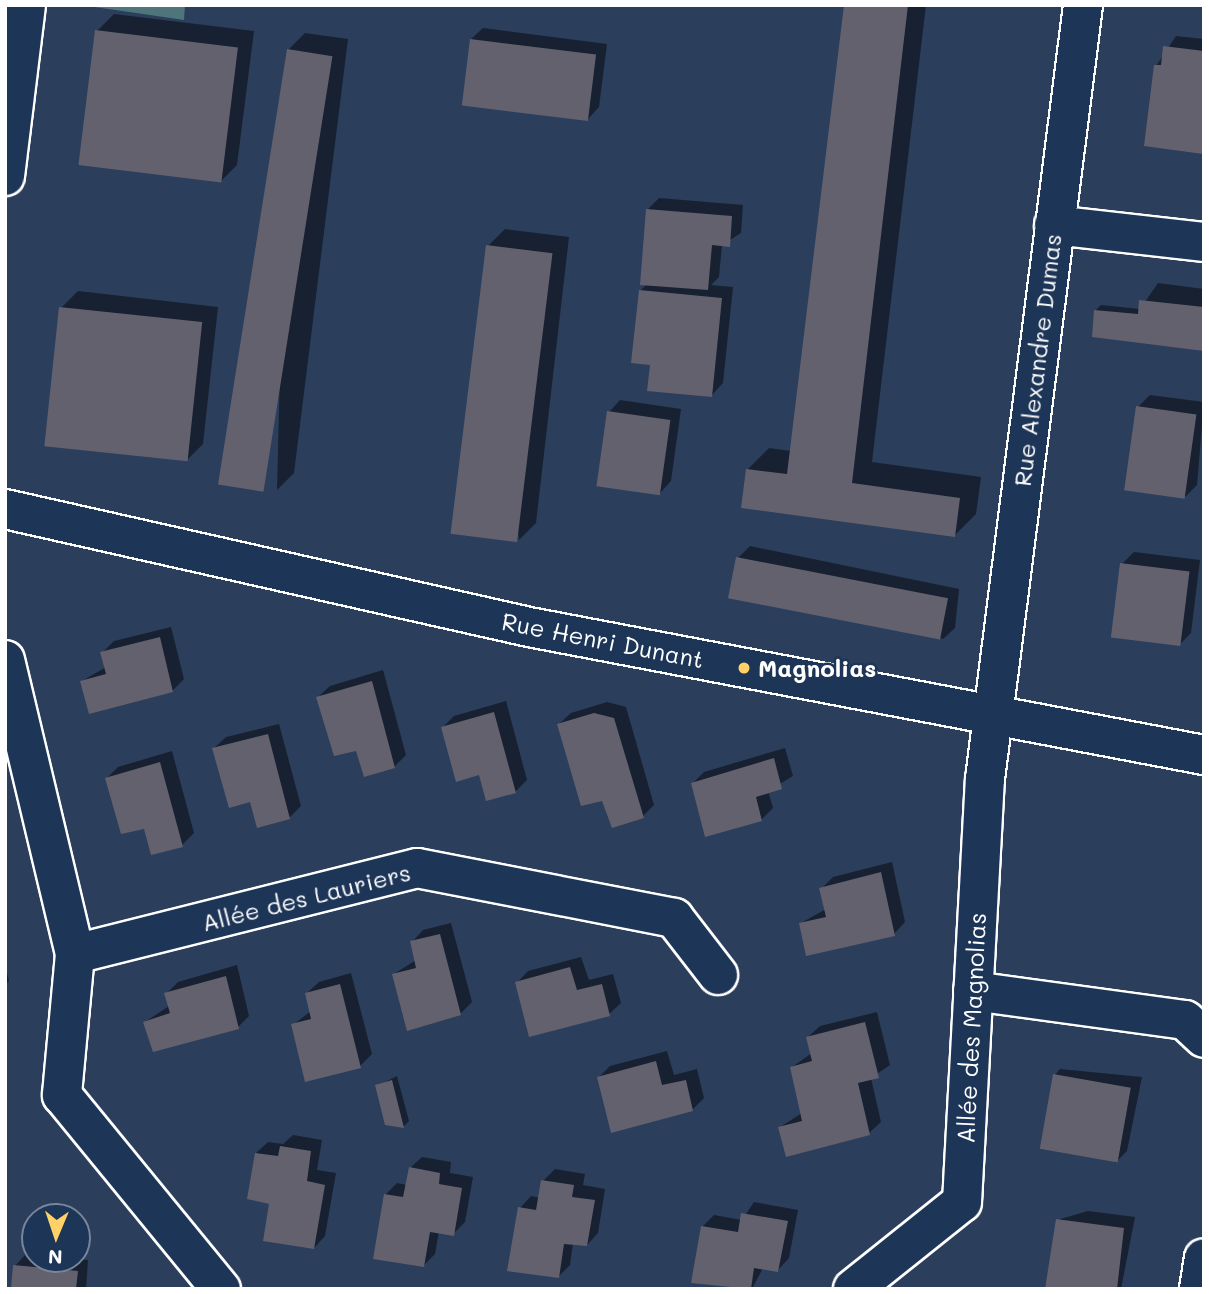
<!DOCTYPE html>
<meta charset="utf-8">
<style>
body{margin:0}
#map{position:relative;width:1209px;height:1294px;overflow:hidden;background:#2b3e5c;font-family:Mali,sans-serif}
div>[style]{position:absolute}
.green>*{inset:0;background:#4e7579}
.shadow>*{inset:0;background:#0007}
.building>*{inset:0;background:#64616f;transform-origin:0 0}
.roads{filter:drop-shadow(2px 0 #fff) drop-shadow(-2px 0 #fff) drop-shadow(0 2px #fff) drop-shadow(0 -2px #fff)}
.minor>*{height:38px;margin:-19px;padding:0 19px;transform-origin:19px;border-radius:19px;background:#1d3557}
.dots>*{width:19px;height:19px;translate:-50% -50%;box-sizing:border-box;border:4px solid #1d3557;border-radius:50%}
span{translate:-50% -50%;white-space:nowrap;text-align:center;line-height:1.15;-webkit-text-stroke:5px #1d3557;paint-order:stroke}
.street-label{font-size:24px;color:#fff}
.poi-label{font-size:24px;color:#fff;font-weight:700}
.left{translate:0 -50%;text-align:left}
.frame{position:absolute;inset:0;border:7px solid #fff;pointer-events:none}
.north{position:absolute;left:21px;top:1203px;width:70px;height:70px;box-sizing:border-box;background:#1d3557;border:2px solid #77869a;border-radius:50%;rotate:182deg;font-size:19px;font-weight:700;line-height:28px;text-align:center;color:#fff}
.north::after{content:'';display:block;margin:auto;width:24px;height:32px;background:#ffd166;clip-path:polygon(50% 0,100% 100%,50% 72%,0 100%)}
</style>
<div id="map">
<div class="green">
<div style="clip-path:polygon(81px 5px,185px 5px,184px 20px)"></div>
</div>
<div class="shadow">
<div style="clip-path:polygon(846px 5px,926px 5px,872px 462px,981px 477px,976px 514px,955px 535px,748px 469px,769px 448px,791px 451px)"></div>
<div style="clip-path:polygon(114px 14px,254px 31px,237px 165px,220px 182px,97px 31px)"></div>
<div style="clip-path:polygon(483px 28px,607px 44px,599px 107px,588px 119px,471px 39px)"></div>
<div style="clip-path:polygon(305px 33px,348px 39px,294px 473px,277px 490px,288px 50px)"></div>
<div style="clip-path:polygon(1176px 36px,1204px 39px,1202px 152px,1156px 66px)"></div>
<div style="clip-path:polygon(659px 198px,743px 205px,741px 233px,722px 245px,719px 277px,711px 285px,733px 287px,723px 383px,712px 395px,652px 363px,640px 291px,648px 283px,648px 209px)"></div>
<div style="clip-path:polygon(505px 229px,569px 237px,536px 523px,519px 540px,488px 246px)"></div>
<div style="clip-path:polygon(1158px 283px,1204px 289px,1204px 349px,1095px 311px,1101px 305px,1140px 309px)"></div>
<div style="clip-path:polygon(78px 291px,218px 307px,203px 444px,186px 461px,61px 308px)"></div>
<div style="clip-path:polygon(1150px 395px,1204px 402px,1197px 485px,1185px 497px,1138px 407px)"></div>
<div style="clip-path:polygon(620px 400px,681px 409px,671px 481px,660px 493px,609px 412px)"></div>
<div style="clip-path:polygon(750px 546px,959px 589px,955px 628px,943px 639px,738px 558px)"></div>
<div style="clip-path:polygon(1134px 552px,1200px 560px,1191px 633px,1180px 644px,1122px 564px)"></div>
<div style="clip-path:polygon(171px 627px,184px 679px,173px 690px,90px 712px,82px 681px,106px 667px,102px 653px,114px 641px)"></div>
<div style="clip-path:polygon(383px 670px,406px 755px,394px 767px,358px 749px,318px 697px,330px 686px)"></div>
<div style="clip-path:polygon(506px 701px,527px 780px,515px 792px,480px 773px,443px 727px,454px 716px)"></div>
<div style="clip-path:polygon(607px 702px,626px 707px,654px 805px,643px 816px,604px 799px,559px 724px,571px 713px)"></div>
<div style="clip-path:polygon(279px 724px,301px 806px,290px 817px,252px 800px,214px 748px,226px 737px)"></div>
<div style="clip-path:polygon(785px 748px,793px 776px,768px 791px,773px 808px,761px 820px,692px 784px,704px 772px)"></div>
<div style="clip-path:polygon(172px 751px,194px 833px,182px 845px,145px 827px,107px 778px,118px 767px)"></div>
<div style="clip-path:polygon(892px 862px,905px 922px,894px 934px,801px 923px,826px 909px,821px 889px,833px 877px)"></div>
<div style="clip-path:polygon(451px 923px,472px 1002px,460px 1014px,394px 974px,416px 960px,412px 942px,423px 930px)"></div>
<div style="clip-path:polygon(581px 957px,589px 980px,613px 974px,621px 1003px,609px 1014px,517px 983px,528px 971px)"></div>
<div style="clip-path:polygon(5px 965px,9px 981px,5px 985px)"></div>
<div style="clip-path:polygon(237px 965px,249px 1016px,238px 1027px,145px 1022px,169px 1006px,166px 994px,178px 982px)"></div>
<div style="clip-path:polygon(351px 973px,372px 1054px,360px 1066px,293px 1025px,311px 1011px,307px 993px,319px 982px)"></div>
<div style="clip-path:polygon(877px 1012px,890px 1065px,871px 1078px,881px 1122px,869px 1133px,780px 1127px,802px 1113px,792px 1067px,812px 1053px,808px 1037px,820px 1026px)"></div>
<div style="clip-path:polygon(667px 1051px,674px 1075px,697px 1069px,704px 1098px,692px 1110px,599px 1077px,610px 1066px)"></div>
<div style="clip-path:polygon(1060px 1069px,1142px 1077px,1127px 1151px,1115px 1163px,1055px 1075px)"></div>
<div style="clip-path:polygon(397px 1076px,409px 1121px,404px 1126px,386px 1123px,377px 1086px)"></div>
<div style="clip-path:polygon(293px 1135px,322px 1140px,317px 1170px,336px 1173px,325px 1236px,314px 1248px,271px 1203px,256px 1153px,268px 1142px,283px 1144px)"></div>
<div style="clip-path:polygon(422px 1157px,451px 1162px,450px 1173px,473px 1177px,465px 1222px,453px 1234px,439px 1231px,435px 1254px,423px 1266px,385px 1195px,397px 1183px,407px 1185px,410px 1168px)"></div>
<div style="clip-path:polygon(555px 1169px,585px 1174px,583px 1185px,605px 1189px,598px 1233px,587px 1245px,573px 1243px,570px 1265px,558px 1277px,520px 1208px,531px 1196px,540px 1198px,543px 1181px)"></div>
<div style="clip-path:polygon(754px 1202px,798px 1210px,789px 1258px,778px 1270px,763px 1268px,752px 1289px,693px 1282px,702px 1227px,714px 1215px,742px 1220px)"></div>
<div style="clip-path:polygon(1088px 1211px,1135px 1217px,1121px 1289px,1047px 1289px,1057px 1220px)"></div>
<div style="clip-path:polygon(26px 1254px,88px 1260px,86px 1289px,13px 1289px,15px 1266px)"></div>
</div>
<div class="building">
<div style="clip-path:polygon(844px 5px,908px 5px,852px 483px,960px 498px,955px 537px,741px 508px,746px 469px,787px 474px)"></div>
<div style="left:95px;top:30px;width:144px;height:136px;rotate:7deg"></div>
<div style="left:470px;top:39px;width:127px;height:67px;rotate:7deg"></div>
<div style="clip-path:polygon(1163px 46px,1204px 51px,1203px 154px,1144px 146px,1154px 65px,1161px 65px)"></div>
<div style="left:287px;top:49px;width:46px;height:441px;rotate:9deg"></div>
<div style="clip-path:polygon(646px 209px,732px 216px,730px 247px,712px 245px,708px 290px,640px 285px)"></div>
<div style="left:486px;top:245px;width:67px;height:291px;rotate:7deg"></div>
<div style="clip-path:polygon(639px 290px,722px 298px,712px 397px,647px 391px,650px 365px,631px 363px)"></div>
<div style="clip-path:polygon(1139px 300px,1204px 307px,1204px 351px,1092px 337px,1094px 310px,1138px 314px)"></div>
<div style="left:59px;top:307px;width:144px;height:140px;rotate:6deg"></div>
<div style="left:1136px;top:406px;width:61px;height:85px;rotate:8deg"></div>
<div style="left:607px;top:411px;width:64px;height:76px;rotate:8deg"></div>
<div style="left:736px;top:557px;width:216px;height:42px;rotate:11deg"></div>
<div style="left:1120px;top:563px;width:70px;height:75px;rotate:7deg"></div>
<div style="clip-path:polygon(160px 637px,173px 692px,89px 714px,80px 681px,106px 674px,100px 652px)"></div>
<div style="clip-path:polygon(372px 681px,395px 768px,364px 777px,356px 751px,334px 756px,316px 697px)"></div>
<div style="clip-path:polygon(494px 712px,516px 793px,486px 801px,479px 775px,456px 782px,441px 727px)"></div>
<div style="clip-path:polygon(594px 713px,614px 718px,644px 818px,612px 828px,602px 801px,581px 806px,557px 724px)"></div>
<div style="clip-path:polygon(268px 734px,290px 819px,257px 828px,250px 802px,229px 808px,212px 748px)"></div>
<div style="clip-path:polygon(774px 758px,782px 789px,756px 797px,762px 821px,705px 837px,691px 783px)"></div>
<div style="clip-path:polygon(160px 762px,183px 847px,151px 855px,144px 829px,121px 834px,105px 778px)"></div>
<div style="clip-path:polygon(881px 872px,895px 936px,806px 956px,799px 923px,826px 917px,819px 888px)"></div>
<div style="clip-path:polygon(440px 934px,461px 1015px,407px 1031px,392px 974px,416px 968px,410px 941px)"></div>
<div style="clip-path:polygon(570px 967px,577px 990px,602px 984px,610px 1016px,529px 1037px,515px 982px)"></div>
<div style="clip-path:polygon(226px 976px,239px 1029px,153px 1052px,143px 1022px,170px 1013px,164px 993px)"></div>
<div style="clip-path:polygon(340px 984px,361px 1068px,305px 1082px,291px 1024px,311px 1019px,305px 993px)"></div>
<div style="clip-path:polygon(865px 1022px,879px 1078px,858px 1083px,870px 1135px,786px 1157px,778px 1127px,802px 1121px,790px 1067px,812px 1061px,806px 1037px)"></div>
<div style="clip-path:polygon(656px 1061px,662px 1085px,686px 1080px,693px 1111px,611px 1133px,597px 1077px)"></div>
<div style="left:1053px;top:1074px;width:79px;height:76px;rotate:10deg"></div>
<div style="clip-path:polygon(392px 1080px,404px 1128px,385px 1125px,375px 1085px)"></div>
<div style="clip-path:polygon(280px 1146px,311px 1151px,307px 1181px,325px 1185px,314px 1249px,263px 1241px,269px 1204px,247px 1199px,255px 1153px,278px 1156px)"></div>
<div style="clip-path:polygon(409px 1167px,440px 1173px,439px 1184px,462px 1188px,454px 1236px,430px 1232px,424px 1267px,373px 1259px,384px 1194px,403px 1197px)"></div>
<div style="clip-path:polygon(541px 1180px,574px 1185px,572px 1197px,595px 1200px,587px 1246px,564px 1244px,559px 1278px,507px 1271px,518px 1207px,536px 1210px)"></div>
<div style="clip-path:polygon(741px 1213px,788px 1221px,778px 1272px,754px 1268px,751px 1289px,691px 1283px,701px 1226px,738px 1232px)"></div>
<div style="clip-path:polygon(1056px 1219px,1124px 1228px,1117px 1289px,1045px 1289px)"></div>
<div style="clip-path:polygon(13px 1265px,78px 1271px,76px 1289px,11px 1289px)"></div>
</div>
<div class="roads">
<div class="minor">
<div style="left:5px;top:176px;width:172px;rotate:-83deg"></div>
<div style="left:1054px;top:225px;width:151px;rotate:6.5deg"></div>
<div style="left:5px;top:509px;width:537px;rotate:12.69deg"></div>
<div style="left:529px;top:627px;width:687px;rotate:10.74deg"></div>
<div style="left:5px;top:660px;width:302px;rotate:76.6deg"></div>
<div style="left:75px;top:954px;width:142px;rotate:95.3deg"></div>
<div style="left:62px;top:1095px;width:251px;rotate:50.7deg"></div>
<div style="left:75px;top:954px;width:353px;rotate:-14.1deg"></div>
<div style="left:417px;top:868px;width:262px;rotate:11deg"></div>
<div style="left:674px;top:918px;width:72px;rotate:52.3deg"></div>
<div style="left:973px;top:991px;width:214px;rotate:7.8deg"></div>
<div style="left:1185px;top:1020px;width:26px;rotate:43deg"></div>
<div style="left:853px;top:1289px;width:139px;rotate:-38.6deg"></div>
<div style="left:962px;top:1202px;width:424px;rotate:-86.9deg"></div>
<div style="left:985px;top:779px;width:780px;rotate:-82.78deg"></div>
<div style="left:1199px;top:1289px;width:31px;rotate:-81deg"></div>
</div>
</div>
<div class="dots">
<div style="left:744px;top:668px;background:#ffd166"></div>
</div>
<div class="street-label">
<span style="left:1037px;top:360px;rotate:-83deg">Rue Alexandre Dumas</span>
<span style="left:603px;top:640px;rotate:11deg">Rue Henri Dunant</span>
<span style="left:306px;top:897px;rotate:-14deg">Allée des Lauriers</span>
<span style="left:971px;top:1028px;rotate:-87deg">Allée des Magnolias</span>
</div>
<div class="poi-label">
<span class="left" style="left:758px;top:668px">Magnolias</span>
</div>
<div class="frame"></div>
<div class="north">N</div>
</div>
